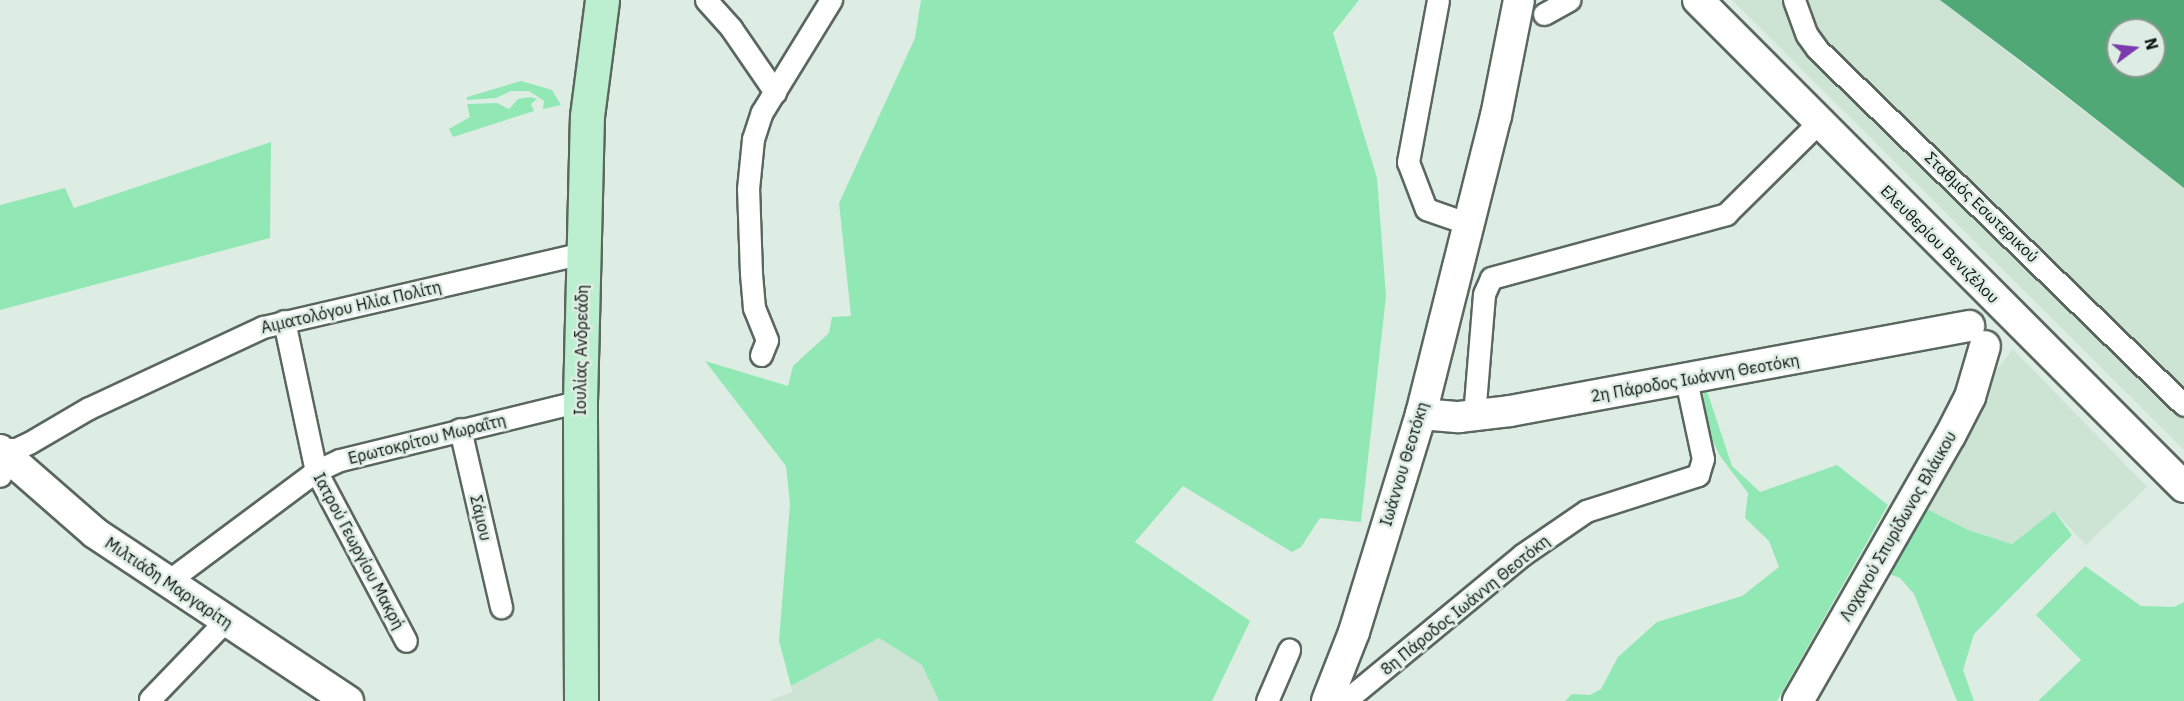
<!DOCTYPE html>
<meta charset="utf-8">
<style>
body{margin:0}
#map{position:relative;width:2184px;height:701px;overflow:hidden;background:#deede3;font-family:"IBM Plex Sans",sans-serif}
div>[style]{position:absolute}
.built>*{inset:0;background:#cde3d4}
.green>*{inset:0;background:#91e8b4}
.water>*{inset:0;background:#51a877}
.roads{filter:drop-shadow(2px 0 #5a675e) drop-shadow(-2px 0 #5a675e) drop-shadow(0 2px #5a675e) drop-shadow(0 -2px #5a675e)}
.street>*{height:21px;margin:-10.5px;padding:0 10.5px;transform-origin:10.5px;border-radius:10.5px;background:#fff}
.secondary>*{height:30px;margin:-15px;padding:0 15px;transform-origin:15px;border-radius:15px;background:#fff}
.primary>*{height:33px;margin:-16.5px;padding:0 16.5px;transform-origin:16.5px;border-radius:16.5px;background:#bcefd0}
span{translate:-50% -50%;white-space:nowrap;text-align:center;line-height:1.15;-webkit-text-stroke:5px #deede3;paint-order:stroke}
.street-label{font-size:16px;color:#0e1310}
.north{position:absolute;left:2106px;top:18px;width:60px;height:60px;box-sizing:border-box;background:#deede3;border:2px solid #8b968f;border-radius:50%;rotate:75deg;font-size:16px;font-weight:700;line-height:24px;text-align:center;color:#0e1310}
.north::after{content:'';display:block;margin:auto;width:21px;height:27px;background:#7c3aaf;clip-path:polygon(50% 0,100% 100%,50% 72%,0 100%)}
</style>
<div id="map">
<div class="built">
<div style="clip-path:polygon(1732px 0,1940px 0,2184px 188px,2184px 450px)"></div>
<div style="clip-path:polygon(2013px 349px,2147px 487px,2086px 545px,2054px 511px,2012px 544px,1968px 530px,1923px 507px,1985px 384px)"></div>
<div style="clip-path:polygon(879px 638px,922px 665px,939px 701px,769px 701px,792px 692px,791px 686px)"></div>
</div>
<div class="green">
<div style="clip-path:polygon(921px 0,1359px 0,1333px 33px,1377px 178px,1386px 296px,1361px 522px,1320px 518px,1301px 547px,1292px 552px,1183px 486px,1135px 542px,1250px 621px,1212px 701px,939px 701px,922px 665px,879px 638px,791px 686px,779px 641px,790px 504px,786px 466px,705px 361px,788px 386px,793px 366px,829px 333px,832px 317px,851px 316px,839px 203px,915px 38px)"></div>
<div style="clip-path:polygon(521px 81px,552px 90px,561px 105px,543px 109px,544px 101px,529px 91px,511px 91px,496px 98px,467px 100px,467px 97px)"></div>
<div style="clip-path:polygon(530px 97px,537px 99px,531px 104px,534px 111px,453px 137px,449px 129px,470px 117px,467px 104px,497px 103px,509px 109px,518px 99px)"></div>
<div style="clip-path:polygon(271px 142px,270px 238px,0 310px,0 205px,65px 188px,74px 208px)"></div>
<div style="clip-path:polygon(1703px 390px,1707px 391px,1732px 466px,1760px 492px,1837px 465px,1888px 505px,1777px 701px,1565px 701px,1572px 694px,1590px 695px,1601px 689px,1618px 657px,1657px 622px,1742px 596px,1779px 567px,1769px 541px,1745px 518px,1748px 493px,1720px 456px,1707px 429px)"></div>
<div style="clip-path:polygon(1923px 507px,1968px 530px,2012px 544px,2054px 511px,2072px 535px,1974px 634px,1963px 670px,1974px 701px,1957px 701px,1914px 594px,1900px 578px,1889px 574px)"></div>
<div style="clip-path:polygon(2085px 566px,2141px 606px,2174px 607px,2184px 602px,2184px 701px,2038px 701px,2081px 660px,2036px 615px)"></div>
</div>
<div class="water">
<div style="clip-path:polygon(evenodd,1940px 0,2184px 0,2184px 188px,2029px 67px,1940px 0,2118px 30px,2154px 30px,2154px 66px,2118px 66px,2118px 30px)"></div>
</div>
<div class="roads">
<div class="street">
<div style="left:706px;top:0;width:38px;rotate:48deg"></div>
<div style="left:731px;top:28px;width:78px;rotate:55.5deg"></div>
<div style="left:1438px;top:0;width:165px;rotate:100.5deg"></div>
<div style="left:1408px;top:162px;width:50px;rotate:69deg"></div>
<div style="left:1426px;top:209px;width:46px;rotate:19.2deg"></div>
<div style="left:1794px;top:0;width:37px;rotate:70deg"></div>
<div style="left:1807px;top:35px;width:17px;rotate:54deg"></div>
<div style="left:1817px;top:49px;width:511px;rotate:44.13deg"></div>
<div style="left:1544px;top:14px;width:29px;rotate:-29deg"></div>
<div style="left:284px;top:321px;width:153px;rotate:78deg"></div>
<div style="left:316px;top:471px;width:192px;rotate:62.1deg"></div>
<div style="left:761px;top:355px;width:16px;rotate:-68deg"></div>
<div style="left:767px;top:340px;width:35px;rotate:-112deg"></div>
<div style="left:754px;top:308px;width:35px;rotate:-95deg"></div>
<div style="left:751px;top:273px;width:84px;rotate:-92deg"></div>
<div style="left:748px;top:189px;width:50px;rotate:-84.3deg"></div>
<div style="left:753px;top:139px;width:28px;rotate:-72deg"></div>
<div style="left:762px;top:112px;width:132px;rotate:-58.4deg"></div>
<div style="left:1474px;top:416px;width:122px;rotate:-85.3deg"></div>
<div style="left:1484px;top:294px;width:17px;rotate:-66deg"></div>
<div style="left:1491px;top:278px;width:244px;rotate:-15.2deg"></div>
<div style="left:1726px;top:214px;width:131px;rotate:-44.7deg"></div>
<div style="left:460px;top:429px;width:183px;rotate:77deg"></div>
<div style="left:0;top:449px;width:16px"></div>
<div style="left:16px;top:449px;width:14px;rotate:-25deg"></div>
<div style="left:29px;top:443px;width:69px;rotate:-30.3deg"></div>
<div style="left:89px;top:408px;width:192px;rotate:-25deg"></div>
<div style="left:263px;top:327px;width:328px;rotate:-13deg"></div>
<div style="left:0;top:451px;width:13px;rotate:63deg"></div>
<div style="left:6px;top:463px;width:14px;rotate:115deg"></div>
<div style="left:167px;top:582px;width:186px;rotate:-36.7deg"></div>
<div style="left:316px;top:471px;width:26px;rotate:-25deg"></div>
<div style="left:340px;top:460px;width:247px;rotate:-13.8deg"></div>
<div style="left:150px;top:699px;width:108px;rotate:-46.1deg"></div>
<div style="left:1267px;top:701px;width:56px;rotate:-66.7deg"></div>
<div style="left:1345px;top:701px;width:229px;rotate:-39.5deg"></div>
<div style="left:1522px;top:555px;width:78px;rotate:-34.5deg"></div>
<div style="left:1586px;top:511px;width:118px;rotate:-17.8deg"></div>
<div style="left:1698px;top:475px;width:17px;rotate:-73deg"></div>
<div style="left:1703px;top:459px;width:81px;rotate:-102.1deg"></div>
</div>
<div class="secondary">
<div style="left:1698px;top:0;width:688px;rotate:45.06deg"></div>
<div style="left:1421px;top:414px;width:38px;rotate:5deg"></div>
<div style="left:1459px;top:417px;width:51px;rotate:-6.7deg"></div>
<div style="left:1510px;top:411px;width:467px;rotate:-10.5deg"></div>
<div style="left:0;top:450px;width:126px;rotate:41.1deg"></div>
<div style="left:95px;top:533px;width:304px;rotate:33.6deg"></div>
<div style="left:1327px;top:701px;width:74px;rotate:-68.6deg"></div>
<div style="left:1354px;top:632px;width:228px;rotate:-72.9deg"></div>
<div style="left:1421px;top:414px;width:307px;rotate:-75.9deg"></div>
<div style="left:1496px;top:116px;width:118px;rotate:-78.8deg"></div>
<div style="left:1798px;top:701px;width:305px;rotate:-60.2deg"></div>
<div style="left:1950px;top:436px;width:44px;rotate:-62.9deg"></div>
<div style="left:1970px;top:397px;width:53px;rotate:-73.6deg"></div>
</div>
<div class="primary">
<div style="left:581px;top:701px;width:300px;rotate:-90.2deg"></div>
<div style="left:580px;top:401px;width:285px;rotate:-88.6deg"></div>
<div style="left:587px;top:116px;width:117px;rotate:-82.6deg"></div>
</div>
</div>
<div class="street-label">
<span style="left:1982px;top:207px;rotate:44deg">Σταθμός Εσωτερικού</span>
<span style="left:1940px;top:244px;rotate:45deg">Ελευθερίου Βενιζέλου</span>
<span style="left:351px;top:307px;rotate:-13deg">Αιματολόγου Ηλία Πολίτη</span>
<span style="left:581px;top:350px;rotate:-89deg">Ιουλίας Ανδρεάδη</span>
<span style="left:1695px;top:378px;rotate:-10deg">2η Πάροδος Ιωάννη Θεοτόκη</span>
<span style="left:427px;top:439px;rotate:-14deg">Ερωτοκρίτου Μωραΐτη</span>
<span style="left:1404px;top:464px;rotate:-73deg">Ιωάννου Θεοτόκη</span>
<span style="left:481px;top:518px;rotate:77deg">Σάμου</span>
<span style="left:1898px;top:526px;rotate:-60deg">Λοχαγού Σπυρίδωνος Βλάικου</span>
<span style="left:359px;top:551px;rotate:62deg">Ιατρού Γεωργίου Μακρή</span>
<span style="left:169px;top:583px;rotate:34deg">Μιλτιάδη Μαργαρίτη</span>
<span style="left:1465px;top:605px;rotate:-39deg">8η Πάροδος Ιωάννη Θεοτόκη</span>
</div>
<div class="north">N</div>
</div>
